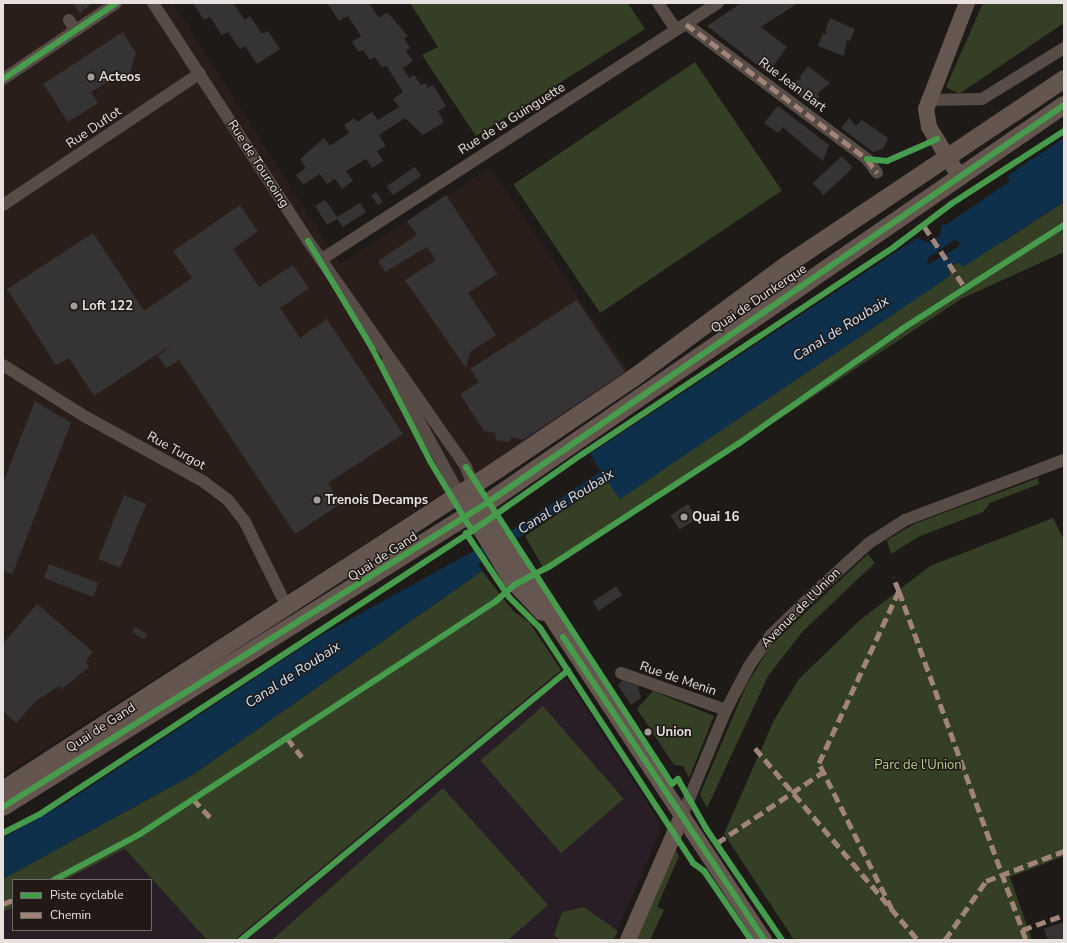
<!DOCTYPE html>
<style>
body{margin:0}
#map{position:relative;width:1067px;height:943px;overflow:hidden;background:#1e1a18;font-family:"Nunito Sans",sans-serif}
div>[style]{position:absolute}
.commercial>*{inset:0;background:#291d26}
.built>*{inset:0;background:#2a1e1a}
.green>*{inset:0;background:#353f25;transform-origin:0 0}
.water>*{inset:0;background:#0e304a}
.building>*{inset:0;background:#363334;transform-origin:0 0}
.street>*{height:12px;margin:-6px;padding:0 6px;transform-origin:6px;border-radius:6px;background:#584c46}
.secondary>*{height:16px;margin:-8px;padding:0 8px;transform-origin:8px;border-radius:8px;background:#65574f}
.primary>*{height:18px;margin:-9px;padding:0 9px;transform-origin:9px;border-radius:9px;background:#64564e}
.quiet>*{height:5px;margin-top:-2.5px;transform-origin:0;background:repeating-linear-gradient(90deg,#a18479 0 10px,transparent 0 15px)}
.cycleway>*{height:6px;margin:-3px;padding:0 3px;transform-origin:3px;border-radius:3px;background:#469c4c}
.dots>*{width:11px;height:11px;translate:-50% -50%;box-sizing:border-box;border:2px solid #201916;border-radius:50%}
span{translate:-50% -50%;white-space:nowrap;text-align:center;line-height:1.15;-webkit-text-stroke:3px #201916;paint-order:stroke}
.poi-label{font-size:13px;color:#e7e2e0;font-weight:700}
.left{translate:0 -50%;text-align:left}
.street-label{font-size:13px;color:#e7e2e0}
.park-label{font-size:13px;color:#b6d38d}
.water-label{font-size:14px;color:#cee5fb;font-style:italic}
.frame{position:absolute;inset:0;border:4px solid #e7e2e0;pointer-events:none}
.legend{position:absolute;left:12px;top:879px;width:140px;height:52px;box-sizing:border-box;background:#201916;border:1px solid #706967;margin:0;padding:5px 7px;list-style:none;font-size:12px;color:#e7e2e0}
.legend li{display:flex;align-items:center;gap:8px;height:20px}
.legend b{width:20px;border:1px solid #706967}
</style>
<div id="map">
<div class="commercial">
<div style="clip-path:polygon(561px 670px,657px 818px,660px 833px,613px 940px,234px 940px)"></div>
<div style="clip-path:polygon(125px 849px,207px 940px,3px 940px,3px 912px,13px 907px,13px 930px,151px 930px,151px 880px,65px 880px)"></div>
</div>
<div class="built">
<div style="clip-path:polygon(3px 3px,173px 3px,340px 264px,490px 168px,630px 373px,3px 776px)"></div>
</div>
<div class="green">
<div style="clip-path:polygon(410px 3px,628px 3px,645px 29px,476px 136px,422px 55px,438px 47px)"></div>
<div style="clip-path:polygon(983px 3px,1064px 3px,1064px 23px,959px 94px,946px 87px)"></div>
<div style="left:695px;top:62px;width:155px;height:219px;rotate:56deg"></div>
<div style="clip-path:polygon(1064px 202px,1064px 252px,961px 299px,546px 573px,525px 536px,608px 481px,620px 498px,950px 274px,948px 269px,951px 266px,1006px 240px)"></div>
<div style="clip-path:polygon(1038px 478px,1039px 484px,990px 503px,983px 512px,920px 536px,891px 554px,887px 540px,914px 524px)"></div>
<div style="clip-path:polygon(1053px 518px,1064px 540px,1064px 856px,1010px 877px,1032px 940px,794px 940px,724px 834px,774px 720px,799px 679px,859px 621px,930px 566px)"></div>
<div style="clip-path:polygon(868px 554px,875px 563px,803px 631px,768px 676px,707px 808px,700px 794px,747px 684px,771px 645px)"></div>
<div style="clip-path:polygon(482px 571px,513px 611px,529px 622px,561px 670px,234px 940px,207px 940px,125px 849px,65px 880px,13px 880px,13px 907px,3px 912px,3px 879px,194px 774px)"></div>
<div style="clip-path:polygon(653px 691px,714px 716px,689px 778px,683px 766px,674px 765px,637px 709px)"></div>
<div style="left:543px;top:706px;width:123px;height:83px;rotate:49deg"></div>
<div style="clip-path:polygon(443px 788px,548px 905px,508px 940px,272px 940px)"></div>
<div style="clip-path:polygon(675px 849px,679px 856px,657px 907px,664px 910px,650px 940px,636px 940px)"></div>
<div style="clip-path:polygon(584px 907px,618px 931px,613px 940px,560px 940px,554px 935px,562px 912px)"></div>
</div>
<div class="water">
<div style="clip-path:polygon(evenodd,1064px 138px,1064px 202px,963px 267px,958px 262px,951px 266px,948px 269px,950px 276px,620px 499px,607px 481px,478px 564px,482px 571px,462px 585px,194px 774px,3px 879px,3px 838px,67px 802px,316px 638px,519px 526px,601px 471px,590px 454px,917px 238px,930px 243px,940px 236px,942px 224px,946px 225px,1010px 181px,1007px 176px,1064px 138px,954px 240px,960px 242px,958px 247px,927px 265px,928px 258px,954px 240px)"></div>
</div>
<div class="building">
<div style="clip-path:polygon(73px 3px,92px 3px,80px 13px)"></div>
<div style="clip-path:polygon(193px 3px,233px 3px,245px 20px,250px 16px,262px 34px,268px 31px,280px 49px,257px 64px,245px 46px,240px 49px,228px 32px,222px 35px,210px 17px,204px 20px)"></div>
<div style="clip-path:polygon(327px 3px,369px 3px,379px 18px,387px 12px,408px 36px,404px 38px,410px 48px,406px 51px,413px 61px,403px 68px,409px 78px,414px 75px,421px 85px,425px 83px,428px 88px,433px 85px,446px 106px,438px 111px,444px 122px,423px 135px,405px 118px,379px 135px,386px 146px,377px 151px,383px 161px,372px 168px,366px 159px,346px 171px,353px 181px,342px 189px,335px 179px,327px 184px,320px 174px,303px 185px,296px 175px,306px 168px,300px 159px,324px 138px,330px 146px,349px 133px,344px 125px,354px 118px,357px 122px,372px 112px,378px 120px,389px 113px,399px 107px,393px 99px,403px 92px,386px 65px,382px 68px,375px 57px,370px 60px,363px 50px,359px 52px,352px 42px,361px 36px,348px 16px,339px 21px)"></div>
<div style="clip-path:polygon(741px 3px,798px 3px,761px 27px,787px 47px,768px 73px,707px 26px)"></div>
<div style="clip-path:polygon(830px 18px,855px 29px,850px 41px,847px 40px,844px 56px,818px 46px,823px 33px,827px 35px,825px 31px)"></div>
<div style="clip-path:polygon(123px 32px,136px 53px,129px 76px,111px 80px,91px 92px,98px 103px,68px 122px,43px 84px)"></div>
<div style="clip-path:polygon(808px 66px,830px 83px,817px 94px,820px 96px,812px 106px,790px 89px,798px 79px,801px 81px,800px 76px)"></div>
<div style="clip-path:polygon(778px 106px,829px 145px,823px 161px,786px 130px,783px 127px,778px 133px,764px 123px)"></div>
<div style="clip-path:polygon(849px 118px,856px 126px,862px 120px,888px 138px,883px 149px,873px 152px,841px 128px)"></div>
<div style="left:842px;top:156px;width:16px;height:40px;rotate:47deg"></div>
<div style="left:415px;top:167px;width:11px;height:34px;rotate:56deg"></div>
<div style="left:376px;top:192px;width:12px;height:6px;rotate:55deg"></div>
<div style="clip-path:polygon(446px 195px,497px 274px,468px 293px,496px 335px,470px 352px,466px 368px,405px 280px,436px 260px,427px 247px,385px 272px,378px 261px,417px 235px,407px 221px)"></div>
<div style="clip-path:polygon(325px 200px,337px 217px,360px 203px,366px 212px,343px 227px,337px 219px,327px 225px,315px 206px)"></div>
<div style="clip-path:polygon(240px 205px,258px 231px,233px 249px,259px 287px,293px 265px,309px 288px,280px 308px,300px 338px,327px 319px,403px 434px,328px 483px,342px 503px,295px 534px,179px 360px,166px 368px,158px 356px,171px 345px,94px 396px,69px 358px,56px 365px,7px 289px,93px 233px,144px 311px,192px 278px,173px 251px)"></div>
<div style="clip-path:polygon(577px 300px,625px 372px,523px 440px,512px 437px,509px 442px,496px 440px,495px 433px,484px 431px,460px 394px,479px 382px,470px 369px)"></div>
<div style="clip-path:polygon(35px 401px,71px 423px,12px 575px,3px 570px,3px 483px)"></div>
<div style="left:124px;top:495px;width:24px;height:69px;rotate:22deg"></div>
<div style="left:688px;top:504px;width:17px;height:21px;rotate:57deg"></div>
<div style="left:49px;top:564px;width:53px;height:15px;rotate:21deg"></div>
<div style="left:616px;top:586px;width:11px;height:28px;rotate:56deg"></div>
<div style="clip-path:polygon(37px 604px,93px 652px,86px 661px,89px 667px,62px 689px,59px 686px,35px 702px,16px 723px,3px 711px,3px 644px)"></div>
<div style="left:135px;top:627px;width:14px;height:6px;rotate:30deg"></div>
<div style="clip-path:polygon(622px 680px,638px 686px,641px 698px,631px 705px,618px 685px)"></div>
<div style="clip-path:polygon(1064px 922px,1064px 940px,1048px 940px,1044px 929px)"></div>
</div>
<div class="street">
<div style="left:153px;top:3px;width:284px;rotate:56.9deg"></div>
<div style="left:308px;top:241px;width:276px;rotate:55deg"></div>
<div style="left:466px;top:467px;width:19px;rotate:69deg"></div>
<div style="left:658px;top:3px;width:32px;rotate:56deg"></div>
<div style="left:69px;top:20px;width:12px;rotate:59deg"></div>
<div style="left:686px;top:24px;width:226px;rotate:36.7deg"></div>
<div style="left:867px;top:159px;width:17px;rotate:54deg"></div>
<div style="left:3px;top:79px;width:136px;rotate:-33.9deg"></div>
<div style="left:927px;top:100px;width:55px;rotate:-1deg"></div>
<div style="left:982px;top:99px;width:97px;rotate:-31.9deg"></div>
<div style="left:3px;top:205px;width:237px;rotate:-33.8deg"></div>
<div style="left:322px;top:259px;width:472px;rotate:-32.9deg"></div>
<div style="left:387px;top:362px;width:150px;rotate:61.4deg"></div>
<div style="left:3px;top:365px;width:98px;rotate:32.1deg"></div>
<div style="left:86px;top:417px;width:135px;rotate:28.8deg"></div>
<div style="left:204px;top:482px;width:30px;rotate:37deg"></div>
<div style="left:228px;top:500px;width:28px;rotate:52deg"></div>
<div style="left:245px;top:522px;width:95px;rotate:63.7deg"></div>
<div style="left:621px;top:673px;width:111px;rotate:19.4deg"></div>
<div style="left:682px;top:816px;width:115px;rotate:-67.5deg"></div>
<div style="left:726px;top:710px;width:50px;rotate:-62.4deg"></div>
<div style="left:749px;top:666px;width:38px;rotate:-55deg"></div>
<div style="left:771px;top:635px;width:57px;rotate:-44.3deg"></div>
<div style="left:812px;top:595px;width:77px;rotate:-42.4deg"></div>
<div style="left:869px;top:543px;width:43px;rotate:-32.6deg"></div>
<div style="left:905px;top:520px;width:170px;rotate:-20.7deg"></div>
</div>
<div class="secondary">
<div style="left:959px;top:176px;width:57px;rotate:-121.5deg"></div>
<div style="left:929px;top:127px;width:18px;rotate:-99deg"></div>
<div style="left:926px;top:109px;width:114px;rotate:-68.9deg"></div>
<div style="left:473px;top:485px;width:38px;rotate:68deg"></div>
<div style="left:487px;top:520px;width:503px;rotate:56.59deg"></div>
<div style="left:459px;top:494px;width:100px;rotate:58.8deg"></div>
<div style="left:511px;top:580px;width:45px;rotate:46.8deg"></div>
<div style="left:628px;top:940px;width:135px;rotate:-66.5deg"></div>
</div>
<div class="primary">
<div style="left:3px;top:790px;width:589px;rotate:-32.93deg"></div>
<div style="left:497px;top:470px;width:163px;rotate:-34deg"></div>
<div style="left:632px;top:379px;width:190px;rotate:-36.4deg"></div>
<div style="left:785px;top:266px;width:336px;rotate:-33.8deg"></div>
<div style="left:3px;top:807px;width:572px;rotate:-32.13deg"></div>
<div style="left:487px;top:503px;width:701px;rotate:-34.6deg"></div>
</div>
<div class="quiet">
<div style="left:686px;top:24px;width:226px;rotate:36.7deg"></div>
<div style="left:867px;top:159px;width:17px;rotate:54deg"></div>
<div style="left:924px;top:226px;width:74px;rotate:56.5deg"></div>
<div style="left:899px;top:591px;width:371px;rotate:70deg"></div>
<div style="left:287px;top:738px;width:24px;rotate:52deg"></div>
<div style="left:755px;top:748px;width:252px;rotate:49.7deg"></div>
<div style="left:193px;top:799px;width:25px;rotate:47deg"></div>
<div style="left:715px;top:840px;width:4px;rotate:56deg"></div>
<div style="left:717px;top:843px;width:128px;rotate:-33.8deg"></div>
<div style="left:3px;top:904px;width:11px;rotate:-22deg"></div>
<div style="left:892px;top:909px;width:163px;rotate:-116.6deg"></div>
<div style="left:819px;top:763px;width:190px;rotate:-65.1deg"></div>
<div style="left:899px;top:591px;width:15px;rotate:-113deg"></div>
<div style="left:1022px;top:930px;width:45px;rotate:-19.7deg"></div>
<div style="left:945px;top:940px;width:72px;rotate:-55.2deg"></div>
<div style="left:986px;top:881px;width:84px;rotate:-21deg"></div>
</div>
<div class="cycleway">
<div style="left:3px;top:79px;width:136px;rotate:-33.9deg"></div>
<div style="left:867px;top:159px;width:20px;rotate:6deg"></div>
<div style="left:887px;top:161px;width:55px;rotate:-23.7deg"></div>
<div style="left:308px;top:241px;width:125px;rotate:59.1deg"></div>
<div style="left:372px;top:348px;width:127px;rotate:62.8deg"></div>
<div style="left:430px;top:461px;width:82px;rotate:59deg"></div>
<div style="left:466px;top:467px;width:378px;rotate:57deg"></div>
<div style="left:672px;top:784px;width:8px;rotate:-40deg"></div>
<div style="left:678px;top:779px;width:59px;rotate:60.4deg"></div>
<div style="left:707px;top:830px;width:133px;rotate:55.7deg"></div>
<div style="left:466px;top:533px;width:77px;rotate:56.1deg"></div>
<div style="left:509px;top:597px;width:44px;rotate:45deg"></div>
<div style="left:540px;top:628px;width:280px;rotate:56.9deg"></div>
<div style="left:693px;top:863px;width:14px;rotate:36deg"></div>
<div style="left:704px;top:871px;width:83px;rotate:55.7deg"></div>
<div style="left:563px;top:637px;width:364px;rotate:56.4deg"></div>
<div style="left:3px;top:807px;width:572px;rotate:-32.13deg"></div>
<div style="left:487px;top:503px;width:701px;rotate:-34.6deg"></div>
<div style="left:3px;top:833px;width:42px;rotate:-27.2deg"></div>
<div style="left:40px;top:814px;width:516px;rotate:-33.23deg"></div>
<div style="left:472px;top:531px;width:133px;rotate:-34.9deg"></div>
<div style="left:581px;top:455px;width:376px;rotate:-33.6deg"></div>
<div style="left:894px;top:247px;width:71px;rotate:-37deg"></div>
<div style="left:951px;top:204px;width:135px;rotate:-32.9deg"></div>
<div style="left:54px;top:880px;width:98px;rotate:-28.1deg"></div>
<div style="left:140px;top:834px;width:427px;rotate:-33.2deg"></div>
<div style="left:497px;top:600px;width:23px;rotate:-41deg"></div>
<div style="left:514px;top:585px;width:41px;rotate:-27.8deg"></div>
<div style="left:550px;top:566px;width:224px;rotate:-33deg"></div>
<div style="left:738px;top:444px;width:200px;rotate:-35deg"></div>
<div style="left:902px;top:329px;width:193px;rotate:-32.7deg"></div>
<div style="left:241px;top:940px;width:424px;rotate:-39.5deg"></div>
</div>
<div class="dots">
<div style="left:91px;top:77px;background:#a19c9a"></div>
<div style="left:74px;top:306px;background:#a19c9a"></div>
<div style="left:317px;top:500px;background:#a19c9a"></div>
<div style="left:684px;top:517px;background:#a19c9a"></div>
<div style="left:648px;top:732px;background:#a19c9a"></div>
</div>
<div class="poi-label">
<span class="left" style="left:99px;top:77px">Acteos</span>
<span class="left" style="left:82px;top:306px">Loft 122</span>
<span class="left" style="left:325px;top:500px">Trenois Decamps</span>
<span class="left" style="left:692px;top:517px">Quai 16</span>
<span class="left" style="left:656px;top:732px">Union</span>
</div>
<div class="street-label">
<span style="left:792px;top:85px;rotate:37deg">Rue Jean Bart</span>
<span style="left:512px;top:119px;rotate:-32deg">Rue de la Guinguette</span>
<span style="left:94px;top:128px;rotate:-34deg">Rue Duflot</span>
<span style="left:258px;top:164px;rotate:57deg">Rue de Tourcoing</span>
<span style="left:759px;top:299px;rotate:-34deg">Quai de Dunkerque</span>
<span style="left:176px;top:451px;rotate:29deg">Rue Turgot</span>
<span style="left:383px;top:557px;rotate:-33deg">Quai de Gand</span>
<span style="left:801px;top:608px;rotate:-45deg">Avenue de l'Union</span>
<span style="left:678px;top:679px;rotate:19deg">Rue de Menin</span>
<span style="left:101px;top:728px;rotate:-33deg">Quai de Gand</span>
</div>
<div class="park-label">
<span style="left:918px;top:765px">Parc de l'Union</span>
</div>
<div class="water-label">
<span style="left:841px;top:329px;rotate:-32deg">Canal de Roubaix</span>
<span style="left:566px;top:502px;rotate:-32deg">Canal de Roubaix</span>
<span style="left:293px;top:675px;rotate:-33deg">Canal de Roubaix</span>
</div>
<div class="frame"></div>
<ul class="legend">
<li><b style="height:5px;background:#469c4c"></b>Piste cyclable</li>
<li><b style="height:5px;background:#a18479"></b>Chemin</li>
</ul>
</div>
